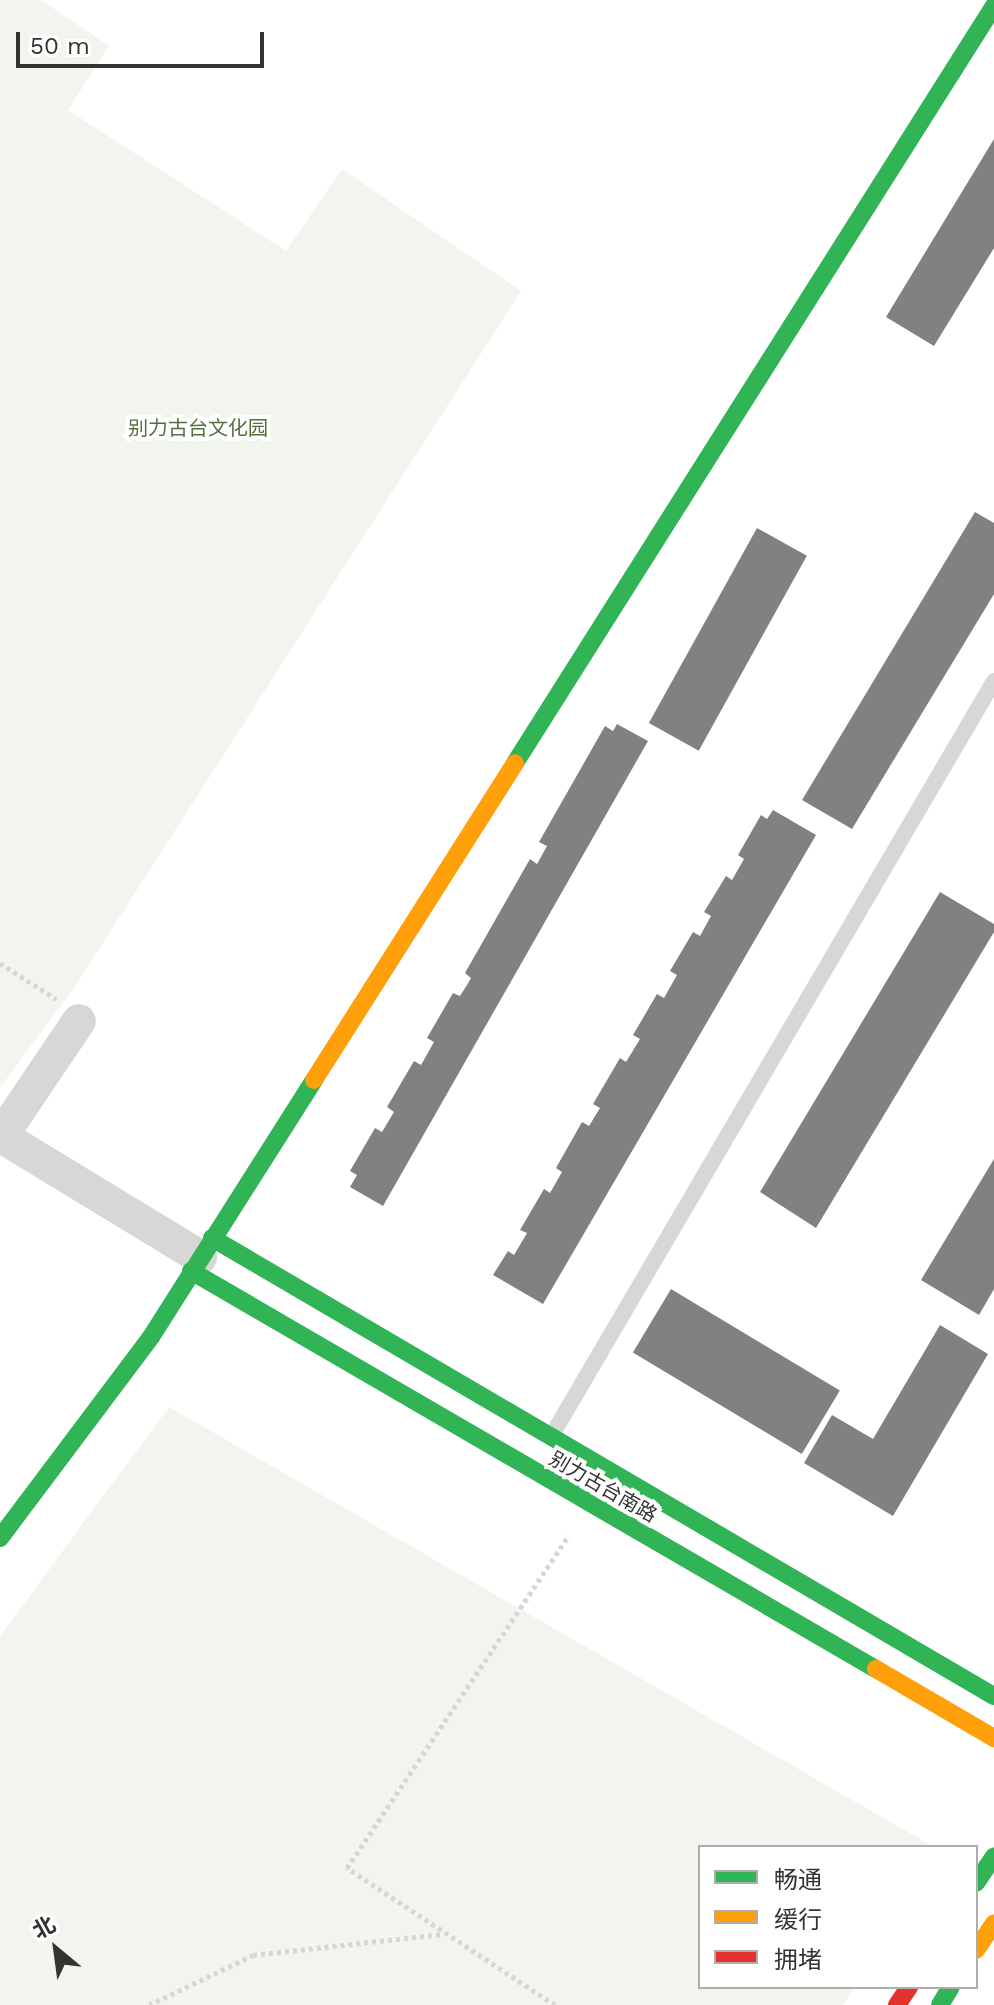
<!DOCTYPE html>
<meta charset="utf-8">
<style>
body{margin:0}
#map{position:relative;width:994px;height:2005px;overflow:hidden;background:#fff;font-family:"Work Sans","Noto Sans SC",sans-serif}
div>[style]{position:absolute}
.green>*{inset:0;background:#f1f5ed}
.building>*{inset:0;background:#818181;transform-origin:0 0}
.path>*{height:5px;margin-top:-2.5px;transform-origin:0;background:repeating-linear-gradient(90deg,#d6d6d6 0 4px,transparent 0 8px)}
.lane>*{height:16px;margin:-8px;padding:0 8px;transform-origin:8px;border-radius:8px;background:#d7d7d7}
.street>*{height:34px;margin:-17px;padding:0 17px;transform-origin:17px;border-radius:17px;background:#d7d7d7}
.fast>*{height:18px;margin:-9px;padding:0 9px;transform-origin:9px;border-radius:9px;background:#30b455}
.slow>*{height:18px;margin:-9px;padding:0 9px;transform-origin:9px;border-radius:9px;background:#ff9f0a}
.jam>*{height:18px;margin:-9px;padding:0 9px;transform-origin:9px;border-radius:9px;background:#e5322d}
span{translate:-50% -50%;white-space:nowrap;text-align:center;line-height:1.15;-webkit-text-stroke:8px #fff;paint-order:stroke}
.park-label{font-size:20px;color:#56703f}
.street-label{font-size:20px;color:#333}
.legend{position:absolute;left:698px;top:1845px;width:280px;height:144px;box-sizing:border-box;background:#fff;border:2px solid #adadad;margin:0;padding:10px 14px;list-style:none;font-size:24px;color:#333}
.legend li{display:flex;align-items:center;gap:16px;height:40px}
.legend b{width:40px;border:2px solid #adadad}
.north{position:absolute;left:16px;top:1909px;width:80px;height:80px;-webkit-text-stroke:6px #fff;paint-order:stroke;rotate:331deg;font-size:22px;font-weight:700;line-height:32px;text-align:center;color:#333}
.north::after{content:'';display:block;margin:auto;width:28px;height:36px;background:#333;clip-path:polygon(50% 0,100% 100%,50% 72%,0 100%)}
.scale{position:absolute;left:16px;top:32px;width:248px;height:36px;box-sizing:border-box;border:4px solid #333;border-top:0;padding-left:10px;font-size:24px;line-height:28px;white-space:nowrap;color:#333;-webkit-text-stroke:6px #fff;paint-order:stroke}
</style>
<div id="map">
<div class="green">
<div style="clip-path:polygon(0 0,41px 0,109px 46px,68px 110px,286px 251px,342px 169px,521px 291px,74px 988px,0 1088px)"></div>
<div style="clip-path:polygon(169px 1407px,934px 1847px,700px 1847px,700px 1987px,855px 1987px,843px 2005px,0 2005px,0 1636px)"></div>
</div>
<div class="building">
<div style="clip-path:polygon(994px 139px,994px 248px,934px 346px,886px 317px)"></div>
<div style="clip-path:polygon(975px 512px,994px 523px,994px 594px,852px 829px,802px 800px)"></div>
<div style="left:757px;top:528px;width:57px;height:223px;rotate:29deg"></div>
<div style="clip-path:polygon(617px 724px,648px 741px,383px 1206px,350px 1187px,357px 1175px,350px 1171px,375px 1128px,382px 1132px,394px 1112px,387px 1107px,414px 1061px,421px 1065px,434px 1042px,427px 1038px,453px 993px,460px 996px,467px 985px,471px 978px,465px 973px,530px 859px,537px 864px,547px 846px,539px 842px,605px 726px,613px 731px)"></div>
<div style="clip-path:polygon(773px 810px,816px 835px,543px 1304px,493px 1275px,508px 1251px,514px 1255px,527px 1233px,520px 1230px,544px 1189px,550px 1193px,562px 1172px,556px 1168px,582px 1122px,589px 1126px,600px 1108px,593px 1104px,620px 1058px,626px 1062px,640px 1039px,633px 1035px,657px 994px,664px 998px,677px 975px,670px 971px,693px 932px,700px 936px,711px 916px,704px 912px,726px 876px,732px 880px,744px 859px,738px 855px,761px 815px,767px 819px)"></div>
<div style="clip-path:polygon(940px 892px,994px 924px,994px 932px,816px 1228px,760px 1192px)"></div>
<div style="clip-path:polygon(994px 1159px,994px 1289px,979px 1315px,921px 1280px)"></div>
<div style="left:671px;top:1289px;width:197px;height:74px;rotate:31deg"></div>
<div style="clip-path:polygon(940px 1325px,988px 1354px,893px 1516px,804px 1463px,832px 1415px,873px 1439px)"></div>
</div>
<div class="path">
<div style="left:0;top:963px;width:67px;rotate:32.7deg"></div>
<div style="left:149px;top:2005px;width:115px;rotate:-25.7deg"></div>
<div style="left:253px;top:1955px;width:191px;rotate:-6.3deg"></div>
<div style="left:555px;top:2005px;width:249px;rotate:-146.6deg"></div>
<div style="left:347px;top:1868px;width:400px;rotate:-56.3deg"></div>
</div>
<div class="lane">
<div style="left:552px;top:1435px;width:874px;rotate:-59.62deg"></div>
</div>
<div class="street">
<div style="left:1px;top:1136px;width:233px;rotate:31.3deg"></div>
<div style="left:0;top:1138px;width:141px;rotate:-56deg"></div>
</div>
<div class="fast">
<div style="left:515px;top:763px;width:896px;rotate:-57.68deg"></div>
<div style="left:212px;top:1238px;width:906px;rotate:30.36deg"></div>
<div style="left:191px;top:1271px;width:792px;rotate:30.16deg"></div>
<div style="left:0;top:1538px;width:251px;rotate:-53.1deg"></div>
<div style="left:151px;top:1337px;width:304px;rotate:-57.6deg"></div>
<div style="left:976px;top:1883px;width:32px;rotate:-56deg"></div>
<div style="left:940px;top:2005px;width:21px;rotate:-59deg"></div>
</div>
<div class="slow">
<div style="left:314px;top:1080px;width:375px;rotate:-57.6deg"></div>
<div style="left:876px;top:1669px;width:137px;rotate:30.3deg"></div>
<div style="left:976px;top:1950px;width:32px;rotate:-56deg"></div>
</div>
<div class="jam">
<div style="left:897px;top:2005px;width:22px;rotate:-56deg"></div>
</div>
<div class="park-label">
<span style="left:198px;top:428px">别力古台文化园</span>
</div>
<div class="street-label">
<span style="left:603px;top:1487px;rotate:30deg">别力古台南路</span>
</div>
<ul class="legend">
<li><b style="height:10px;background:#30b455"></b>畅通</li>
<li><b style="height:10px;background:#ff9f0a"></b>缓行</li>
<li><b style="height:10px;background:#e5322d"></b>拥堵</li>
</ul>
<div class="north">北</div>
<div class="scale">50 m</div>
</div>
